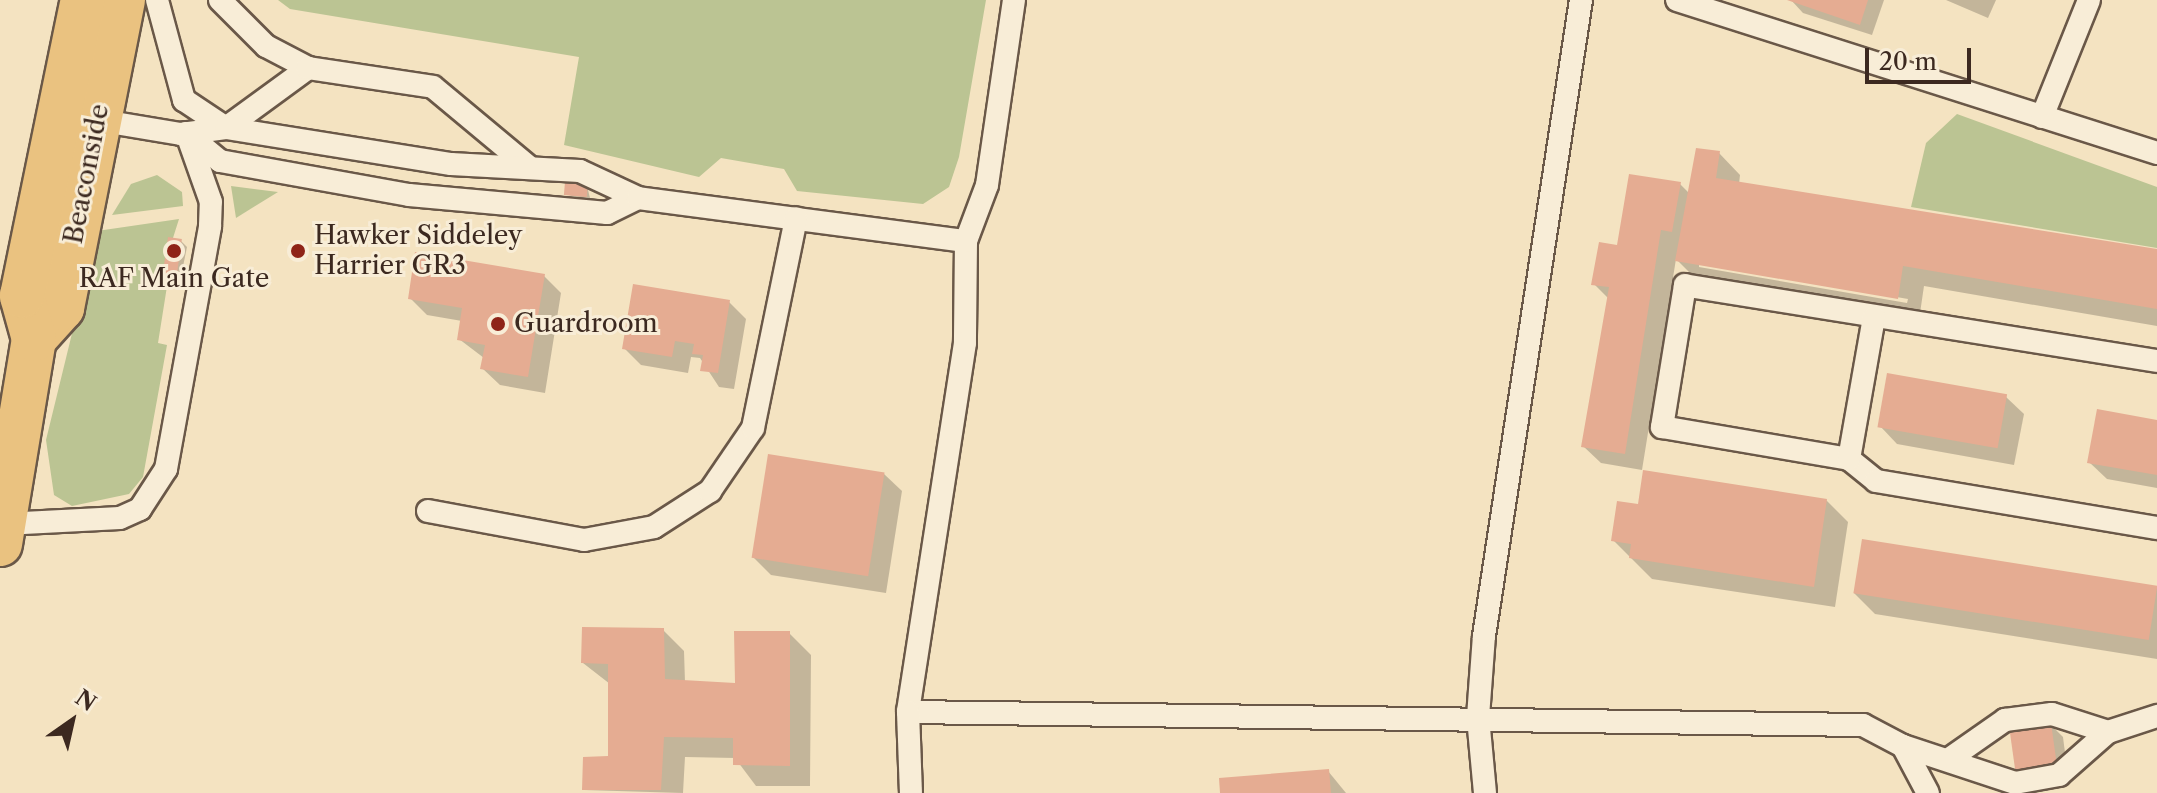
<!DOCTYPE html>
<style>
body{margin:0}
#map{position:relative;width:2157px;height:793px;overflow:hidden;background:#f4e3c1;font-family:"Libre Caslon Text",serif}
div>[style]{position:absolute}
.green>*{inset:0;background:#bbc493}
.shadow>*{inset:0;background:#0003}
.building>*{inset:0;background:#e5ac92;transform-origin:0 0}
.roads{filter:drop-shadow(2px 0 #6a5848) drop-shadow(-2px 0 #6a5848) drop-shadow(0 2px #6a5848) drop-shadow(0 -2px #6a5848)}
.service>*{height:22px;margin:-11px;padding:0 11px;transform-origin:11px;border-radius:11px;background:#f8edd7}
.trunk>*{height:44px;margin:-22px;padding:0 22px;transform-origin:22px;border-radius:22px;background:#eac280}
.dots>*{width:22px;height:22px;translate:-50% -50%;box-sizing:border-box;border:4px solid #f8edd7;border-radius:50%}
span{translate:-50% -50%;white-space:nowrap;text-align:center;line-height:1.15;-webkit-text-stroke:6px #f8edd7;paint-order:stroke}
.street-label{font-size:26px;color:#3c2920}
.poi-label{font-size:26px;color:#3c2920}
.left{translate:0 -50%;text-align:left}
.north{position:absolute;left:32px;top:681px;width:80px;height:80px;-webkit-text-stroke:6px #f8edd7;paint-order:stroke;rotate:34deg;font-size:22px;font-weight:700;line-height:32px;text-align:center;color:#3c2920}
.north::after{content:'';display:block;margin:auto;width:28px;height:36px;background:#3c2920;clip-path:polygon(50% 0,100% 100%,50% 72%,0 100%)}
.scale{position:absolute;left:1865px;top:48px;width:106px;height:36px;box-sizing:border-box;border:4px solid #3c2920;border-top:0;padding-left:10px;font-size:24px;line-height:28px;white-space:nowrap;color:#3c2920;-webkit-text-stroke:6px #f8edd7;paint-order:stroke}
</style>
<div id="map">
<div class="green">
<div style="clip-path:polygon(278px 0,986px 0,959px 157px,949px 187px,923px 204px,797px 191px,784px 169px,721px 158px,699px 177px,564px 145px,579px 57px,290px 9px)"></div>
<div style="clip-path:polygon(1957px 114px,2157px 187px,2157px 248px,1911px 207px,1926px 143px)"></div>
<div style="clip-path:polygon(157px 175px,182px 192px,183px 206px,112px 215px,131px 184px)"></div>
<div style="clip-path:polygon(231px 186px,278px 192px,236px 218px)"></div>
<div style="clip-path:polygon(179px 219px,160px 279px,168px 280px,158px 343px,167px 345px,143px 477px,129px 494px,72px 506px,54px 495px,46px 440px,97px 231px)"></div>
</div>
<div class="shadow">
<div style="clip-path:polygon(1791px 0,1884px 0,1872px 35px,1803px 13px)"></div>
<div style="clip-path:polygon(1946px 0,1996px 0,1988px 18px)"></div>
<div style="clip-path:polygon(evenodd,1719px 153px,1740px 175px,1739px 184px,2157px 251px,2157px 326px,1924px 286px,1919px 320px,1699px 282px,1676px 259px,1642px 470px,1601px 463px,1583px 446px,1609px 299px,1594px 284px,1618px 247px,1680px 184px,1690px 194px,1719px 153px,1699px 263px,1908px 299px,1907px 303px,1699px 267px,1699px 263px)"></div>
<div style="clip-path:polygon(587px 186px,591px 202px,566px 194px)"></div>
<div style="clip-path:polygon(181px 241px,187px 247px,179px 286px,162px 278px)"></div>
<div style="clip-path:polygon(544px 276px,561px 293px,545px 393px,500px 385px,482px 368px,484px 358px,459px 339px,462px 321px,427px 315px,410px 298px)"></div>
<div style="clip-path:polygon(729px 302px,746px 319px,734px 389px,719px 387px,700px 358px,691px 357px,688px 373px,641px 365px,624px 348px)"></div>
<div style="clip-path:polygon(2006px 397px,2024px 414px,2014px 465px,1897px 444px,1880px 426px)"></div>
<div style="clip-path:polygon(2157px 422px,2157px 488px,2107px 479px,2089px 462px)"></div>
<div style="clip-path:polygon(884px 474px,902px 491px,886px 593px,771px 575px,754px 558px)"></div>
<div style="clip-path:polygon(1826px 500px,1848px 522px,1835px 607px,1652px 579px,1613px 540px,1639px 506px)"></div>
<div style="clip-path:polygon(2157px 587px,2157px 659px,1875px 614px,1854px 593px)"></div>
<div style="clip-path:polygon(663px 630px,684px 651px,685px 682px,737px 686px,789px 633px,811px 655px,810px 786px,756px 786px,735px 758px,685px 757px,683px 793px,584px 790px,610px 758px,610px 684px,583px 663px)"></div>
<div style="clip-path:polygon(2051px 725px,2063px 737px,2068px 776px,2028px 782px,2016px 770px)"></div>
<div style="clip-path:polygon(1328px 771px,1346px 793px,1222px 793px)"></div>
</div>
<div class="building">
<div style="clip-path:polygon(1787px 0,1868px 0,1860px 25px)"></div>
<div style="clip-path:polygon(1696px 148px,1720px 151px,1716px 178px,2157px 249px,2157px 309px,1903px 266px,1898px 299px,1675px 261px)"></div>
<div style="clip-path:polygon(1629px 174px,1681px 182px,1672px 232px,1661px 230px,1625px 454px,1581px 447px,1609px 287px,1591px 285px,1599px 242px,1617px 245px)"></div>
<div style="left:565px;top:182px;width:23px;height:13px;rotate:5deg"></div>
<div style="left:168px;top:237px;width:14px;height:43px;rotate:8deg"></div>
<div style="clip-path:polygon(415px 252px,545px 274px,528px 377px,480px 369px,485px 345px,457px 340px,462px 308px,408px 299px)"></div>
<div style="clip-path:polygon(633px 284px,730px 300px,718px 373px,700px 371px,703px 355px,692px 354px,694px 344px,675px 341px,672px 357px,622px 349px)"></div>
<div style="left:1887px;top:373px;width:122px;height:55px;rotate:10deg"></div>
<div style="clip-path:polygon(2097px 409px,2157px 420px,2157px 475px,2087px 463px)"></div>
<div style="left:768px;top:454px;width:118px;height:105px;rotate:9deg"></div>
<div style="clip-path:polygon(1643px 470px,1827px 499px,1814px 587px,1629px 558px,1631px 544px,1611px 541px,1617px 501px,1638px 504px)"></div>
<div style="left:1862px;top:539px;width:299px;height:55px;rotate:9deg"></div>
<div style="clip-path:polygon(582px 627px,664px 628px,665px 679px,735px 683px,734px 631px,790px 631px,790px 766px,733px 765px,733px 738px,664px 737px,661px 790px,582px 790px,583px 757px,608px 756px,608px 664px,581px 663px)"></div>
<div style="left:2051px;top:723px;width:42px;height:42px;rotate:82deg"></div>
<div style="clip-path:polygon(1329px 769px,1331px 793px,1220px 793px,1219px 778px)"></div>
</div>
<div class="roads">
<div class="service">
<div style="left:157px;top:0;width:104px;rotate:74.9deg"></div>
<div style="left:184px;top:100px;width:50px;rotate:33.7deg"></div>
<div style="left:226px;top:128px;width:102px;rotate:-36.2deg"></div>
<div style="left:220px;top:0;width:65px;rotate:45deg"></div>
<div style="left:266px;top:46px;width:47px;rotate:27.6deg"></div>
<div style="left:308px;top:68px;width:126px;rotate:8.6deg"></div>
<div style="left:433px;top:87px;width:125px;rotate:39.8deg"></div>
<div style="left:1677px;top:0;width:504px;rotate:17.68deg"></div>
<div style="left:2042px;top:117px;width:126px;rotate:-68.1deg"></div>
<div style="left:91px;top:119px;width:91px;rotate:9.5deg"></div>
<div style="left:181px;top:134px;width:45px;rotate:-7.6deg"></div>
<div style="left:226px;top:128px;width:228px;rotate:9.1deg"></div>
<div style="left:451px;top:164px;width:129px;rotate:3.1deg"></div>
<div style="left:580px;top:171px;width:64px;rotate:25deg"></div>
<div style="left:186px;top:133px;width:44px;rotate:39.5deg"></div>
<div style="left:220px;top:161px;width:192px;rotate:10.2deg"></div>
<div style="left:409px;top:195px;width:199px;rotate:5.2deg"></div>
<div style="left:607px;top:213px;width:34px;rotate:-26deg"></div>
<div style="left:638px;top:198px;width:331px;rotate:7.5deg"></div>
<div style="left:966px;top:241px;width:102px;rotate:90.6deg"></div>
<div style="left:965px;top:343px;width:373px;rotate:98.8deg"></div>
<div style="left:908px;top:712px;width:955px;rotate:0.78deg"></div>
<div style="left:1863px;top:725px;width:45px;rotate:27.7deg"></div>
<div style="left:1903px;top:746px;width:53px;rotate:62deg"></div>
<div style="left:966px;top:241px;width:60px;rotate:-69.4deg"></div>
<div style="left:987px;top:185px;width:187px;rotate:-81.7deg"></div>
<div style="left:2157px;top:361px;width:478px;rotate:-170.9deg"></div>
<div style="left:1685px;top:285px;width:144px;rotate:99.2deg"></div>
<div style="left:1662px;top:427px;width:190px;rotate:9.7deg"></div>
<div style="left:1849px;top:459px;width:35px;rotate:39deg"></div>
<div style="left:1876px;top:481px;width:285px;rotate:9.5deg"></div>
<div style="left:1849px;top:459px;width:144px;rotate:-80deg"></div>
<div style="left:428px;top:511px;width:159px;rotate:10.5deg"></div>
<div style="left:584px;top:540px;width:71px;rotate:-10.5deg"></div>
<div style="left:654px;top:527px;width:67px;rotate:-32.7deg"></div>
<div style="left:710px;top:491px;width:76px;rotate:-55.7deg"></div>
<div style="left:753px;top:428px;width:214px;rotate:-78.4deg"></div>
<div style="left:4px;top:524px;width:116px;rotate:-3deg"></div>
<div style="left:120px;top:518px;width:22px;rotate:-24deg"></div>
<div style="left:140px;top:509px;width:48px;rotate:-57deg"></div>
<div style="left:166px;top:469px;width:247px;rotate:-79.7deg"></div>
<div style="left:210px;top:226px;width:24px;rotate:-88deg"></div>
<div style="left:211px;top:202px;width:69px;rotate:-109.5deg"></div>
<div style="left:908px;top:712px;width:81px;rotate:87.9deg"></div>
<div style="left:1903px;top:746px;width:118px;rotate:18.3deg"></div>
<div style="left:2015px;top:783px;width:45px;rotate:-10.3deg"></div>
<div style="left:2059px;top:775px;width:65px;rotate:-41.3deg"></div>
<div style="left:2108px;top:732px;width:52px;rotate:-18.1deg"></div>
<div style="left:1952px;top:757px;width:65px;rotate:-34.9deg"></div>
<div style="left:2005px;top:720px;width:47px;rotate:-7.3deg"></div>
<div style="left:2052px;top:714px;width:59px;rotate:17.8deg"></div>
<div style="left:1485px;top:793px;width:76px;rotate:-95.3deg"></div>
<div style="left:1478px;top:717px;width:81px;rotate:-85.8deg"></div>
<div style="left:1484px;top:636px;width:643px;rotate:-81.33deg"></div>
</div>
<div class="trunk">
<div style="left:34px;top:339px;width:42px;rotate:-47.9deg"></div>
<div style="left:62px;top:308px;width:314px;rotate:-78.8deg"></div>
<div style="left:0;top:544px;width:208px;rotate:-80.6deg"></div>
<div style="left:34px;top:339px;width:45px;rotate:-105.6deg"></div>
<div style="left:22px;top:296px;width:302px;rotate:-78.4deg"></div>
</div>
</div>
<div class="dots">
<div style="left:174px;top:251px;background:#8f2418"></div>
<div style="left:298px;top:251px;background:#8f2418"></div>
<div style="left:498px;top:324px;background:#8f2418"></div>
</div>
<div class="street-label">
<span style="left:87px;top:174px;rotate:-79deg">Beaconside</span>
</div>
<div class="poi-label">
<span class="left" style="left:314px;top:251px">Hawker Siddeley<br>Harrier GR3</span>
<span style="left:174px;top:279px">RAF Main Gate</span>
<span class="left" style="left:514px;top:324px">Guardroom</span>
</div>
<div class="north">N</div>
<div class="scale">20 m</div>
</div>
